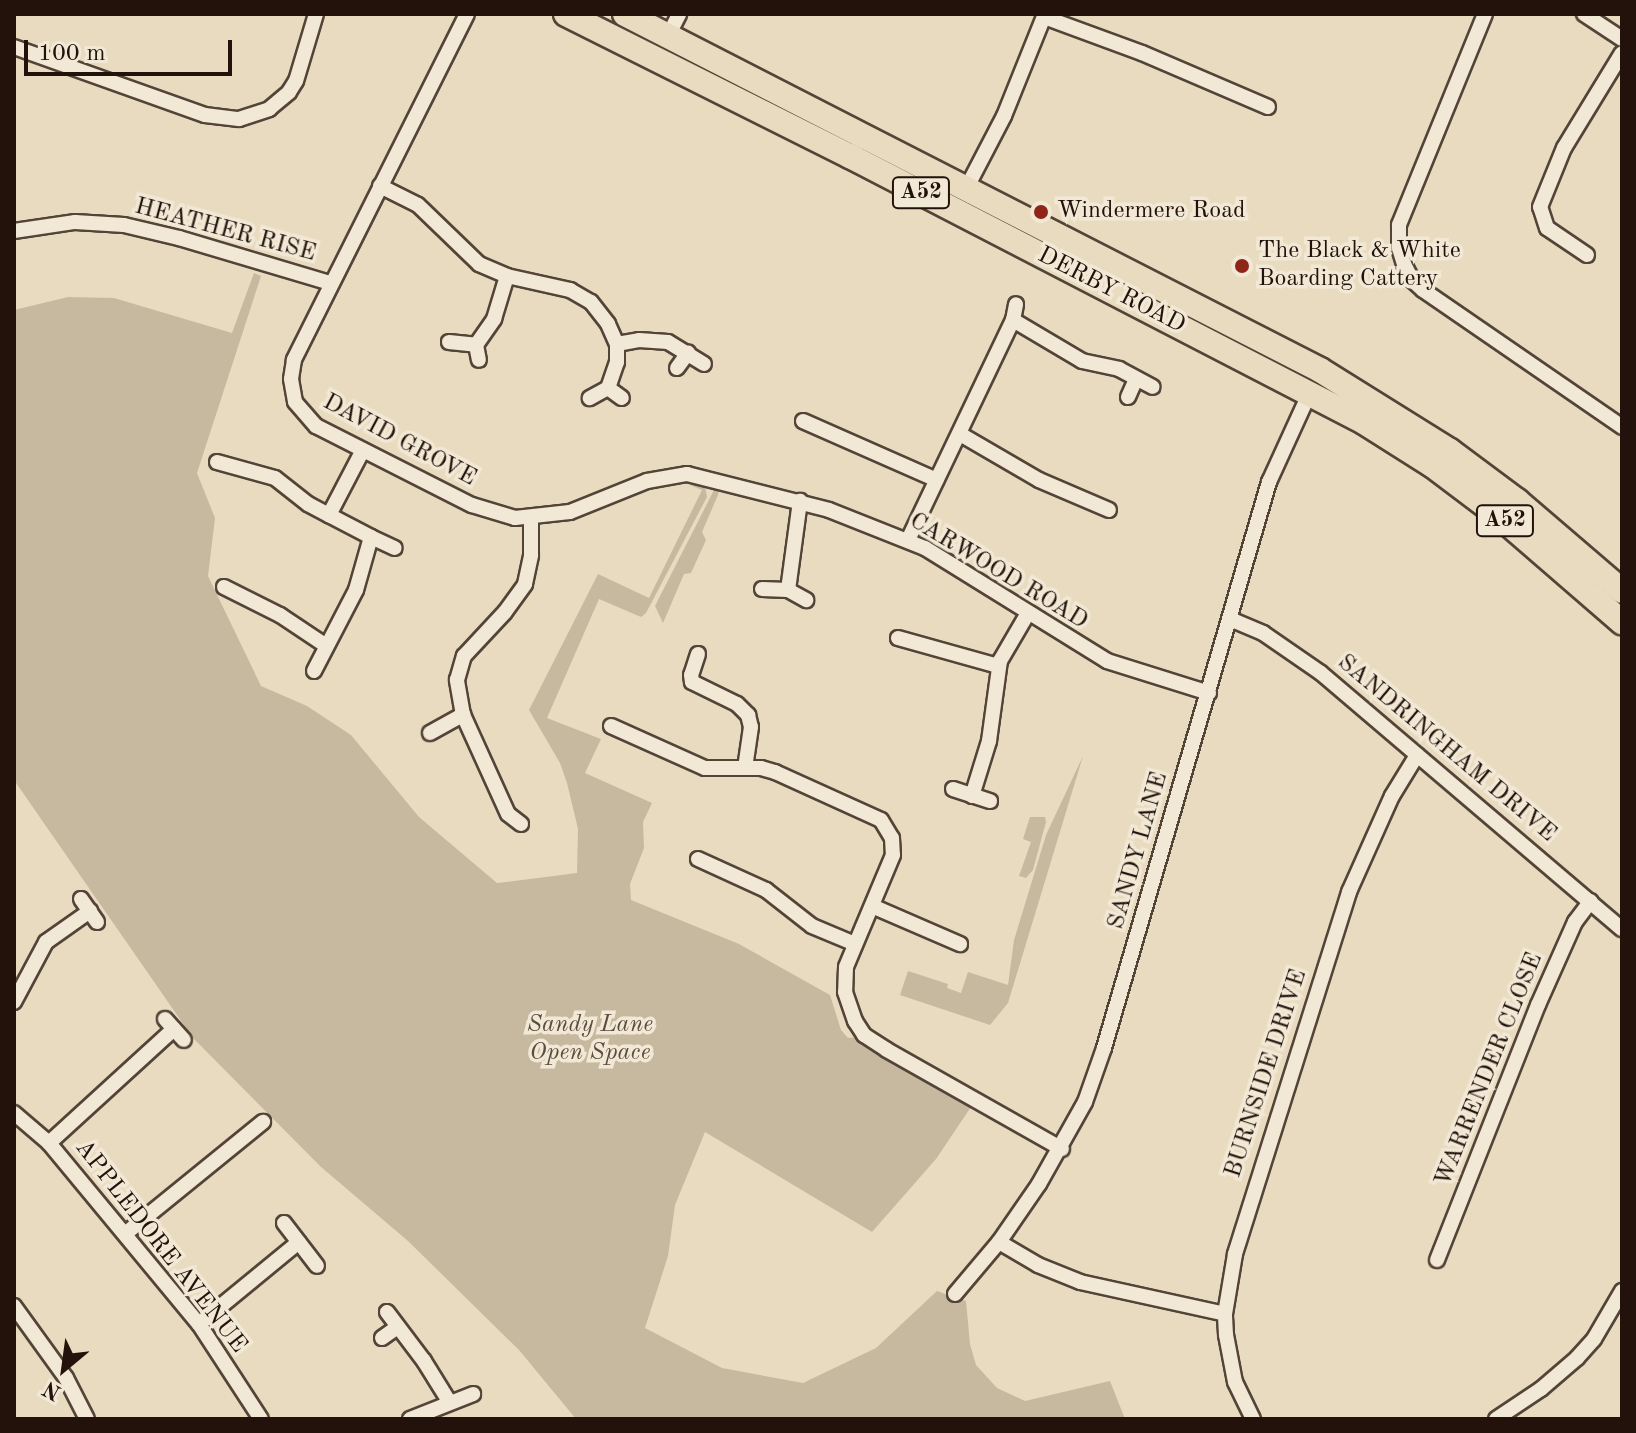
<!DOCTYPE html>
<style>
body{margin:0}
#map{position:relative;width:1636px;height:1433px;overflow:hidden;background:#e9dbbf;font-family:"Old Standard TT",serif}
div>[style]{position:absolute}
.green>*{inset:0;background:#c7b9a0}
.roads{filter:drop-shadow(2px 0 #544438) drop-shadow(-2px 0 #544438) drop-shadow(0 2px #544438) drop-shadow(0 -2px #544438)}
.minor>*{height:14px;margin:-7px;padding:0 7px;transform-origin:7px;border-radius:7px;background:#f1e8d5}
.trunk>*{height:24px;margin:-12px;padding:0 12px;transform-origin:12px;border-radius:12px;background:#e9dbbf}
.dots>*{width:22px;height:22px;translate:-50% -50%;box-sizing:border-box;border:4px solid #f1e8d5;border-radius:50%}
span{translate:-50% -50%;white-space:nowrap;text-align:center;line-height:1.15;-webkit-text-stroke:7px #f1e8d5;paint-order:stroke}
.shield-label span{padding:2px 6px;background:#f1e8d5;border:2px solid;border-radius:6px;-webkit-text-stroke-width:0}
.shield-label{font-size:22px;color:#22120b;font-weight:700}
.poi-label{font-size:24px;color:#22120b}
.left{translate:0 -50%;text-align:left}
.street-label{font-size:24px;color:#22120b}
.park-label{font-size:24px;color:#5c4c3f;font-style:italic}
.frame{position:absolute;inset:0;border:16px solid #22120b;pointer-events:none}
.north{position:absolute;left:24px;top:1329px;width:80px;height:80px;-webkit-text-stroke:6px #f1e8d5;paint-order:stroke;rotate:209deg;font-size:22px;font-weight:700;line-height:32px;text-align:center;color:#22120b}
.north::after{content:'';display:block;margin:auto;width:28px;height:36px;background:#22120b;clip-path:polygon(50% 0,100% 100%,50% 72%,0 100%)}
.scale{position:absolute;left:24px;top:40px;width:208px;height:36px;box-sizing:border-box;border:4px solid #22120b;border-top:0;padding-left:10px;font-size:24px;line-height:28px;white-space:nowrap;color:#22120b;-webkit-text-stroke:6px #f1e8d5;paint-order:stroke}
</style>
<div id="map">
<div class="green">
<div style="clip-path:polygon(254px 273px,261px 276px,197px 473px,215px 518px,208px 576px,261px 686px,307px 706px,351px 735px,419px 817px,497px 883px,577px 873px,578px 829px,567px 783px,560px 763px,529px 710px,598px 574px,649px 598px,702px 490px,690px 485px,705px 486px,707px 497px,646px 613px,641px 617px,599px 599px,547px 718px,601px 739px,585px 773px,652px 803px,643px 822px,644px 848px,630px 884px,631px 900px,739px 944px,830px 995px,841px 1030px,848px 1038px,857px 1037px,971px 1107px,936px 1159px,872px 1232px,705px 1132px,675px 1205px,668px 1256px,645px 1328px,722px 1368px,803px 1383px,876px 1348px,937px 1291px,966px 1301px,970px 1344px,976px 1365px,997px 1388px,1025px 1401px,1110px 1381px,1125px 1419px,576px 1419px,519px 1350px,408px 1241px,321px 1167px,193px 1038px,14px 780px,14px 310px,68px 297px,114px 298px,232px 333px)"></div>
<div style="clip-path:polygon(715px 488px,719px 490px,718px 495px,702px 532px,706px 540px,691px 573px,684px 574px,663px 623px,655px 606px)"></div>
<div style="clip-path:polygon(1083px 756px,1008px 1003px,990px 1025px,900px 995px,908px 971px,948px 984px,947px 988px,961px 993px,968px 972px,1008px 985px,1014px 940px,1046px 835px)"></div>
<div style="clip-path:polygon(1030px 817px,1045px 817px,1046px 822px,1033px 870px,1026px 878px,1019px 876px,1031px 842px,1023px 839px)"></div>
</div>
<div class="roads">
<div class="minor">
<div style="left:467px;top:14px;width:387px;rotate:116.6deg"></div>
<div style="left:294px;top:360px;width:19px;rotate:99deg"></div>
<div style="left:291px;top:379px;width:23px;rotate:80deg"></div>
<div style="left:295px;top:402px;width:32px;rotate:49deg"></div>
<div style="left:316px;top:426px;width:175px;rotate:26.9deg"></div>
<div style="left:472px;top:505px;width:45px;rotate:16.8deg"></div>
<div style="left:515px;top:518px;width:55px;rotate:-6.2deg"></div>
<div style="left:570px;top:512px;width:83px;rotate:-21.9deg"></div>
<div style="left:647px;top:481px;width:41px;rotate:-9.9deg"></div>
<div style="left:687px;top:474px;width:146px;rotate:14.2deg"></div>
<div style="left:829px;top:510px;width:103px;rotate:21.6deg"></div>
<div style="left:925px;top:548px;width:214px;rotate:31.8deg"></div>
<div style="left:1107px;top:661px;width:107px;rotate:17.4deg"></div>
<div style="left:1485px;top:14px;width:228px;rotate:112.2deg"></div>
<div style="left:1399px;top:225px;width:23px;rotate:90deg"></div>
<div style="left:1399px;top:248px;width:17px;rotate:73deg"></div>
<div style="left:1404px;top:264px;width:18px;rotate:63deg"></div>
<div style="left:1412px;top:280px;width:15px;rotate:42deg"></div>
<div style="left:1423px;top:290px;width:242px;rotate:34.5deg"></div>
<div style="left:1584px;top:14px;width:45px;rotate:33.3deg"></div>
<div style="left:1044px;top:17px;width:104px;rotate:20.2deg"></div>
<div style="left:1142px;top:53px;width:137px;rotate:23.2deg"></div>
<div style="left:668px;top:36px;width:25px;rotate:-63deg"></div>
<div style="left:14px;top:47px;width:203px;rotate:19.6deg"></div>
<div style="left:205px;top:115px;width:34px;rotate:7deg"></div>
<div style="left:239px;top:119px;width:32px;rotate:-18deg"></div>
<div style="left:269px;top:109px;width:26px;rotate:-40deg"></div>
<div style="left:289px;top:92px;width:13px;rotate:-58deg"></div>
<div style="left:296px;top:81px;width:70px;rotate:-73.4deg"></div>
<div style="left:380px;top:186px;width:42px;rotate:26.6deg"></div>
<div style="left:418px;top:205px;width:85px;rotate:44deg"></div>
<div style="left:479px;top:264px;width:30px;rotate:23deg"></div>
<div style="left:507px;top:276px;width:65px;rotate:12.5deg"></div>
<div style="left:570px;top:290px;width:24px;rotate:30deg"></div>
<div style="left:591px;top:302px;width:28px;rotate:52deg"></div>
<div style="left:608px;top:324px;width:22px;rotate:66deg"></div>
<div style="left:617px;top:344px;width:18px;rotate:90deg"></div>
<div style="left:617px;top:362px;width:28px;rotate:109deg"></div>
<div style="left:608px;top:388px;width:21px;rotate:151deg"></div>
<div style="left:966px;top:189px;width:82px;rotate:-62.5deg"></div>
<div style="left:1004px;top:116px;width:110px;rotate:-68.1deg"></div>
<div style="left:14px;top:231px;width:62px;rotate:-8.4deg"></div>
<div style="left:75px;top:222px;width:49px;rotate:3.5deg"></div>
<div style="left:124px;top:225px;width:57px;rotate:13.3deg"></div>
<div style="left:179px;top:238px;width:158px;rotate:16.6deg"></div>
<div style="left:1587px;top:255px;width:48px;rotate:-146deg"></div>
<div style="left:1547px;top:228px;width:22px;rotate:-108deg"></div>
<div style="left:1540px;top:207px;width:64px;rotate:-67.9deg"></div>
<div style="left:1564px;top:148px;width:111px;rotate:-58.6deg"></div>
<div style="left:1013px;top:320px;width:16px;rotate:-79deg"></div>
<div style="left:449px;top:342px;width:27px;rotate:6deg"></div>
<div style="left:476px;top:345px;width:15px;rotate:79deg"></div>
<div style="left:617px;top:344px;width:22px;rotate:-10deg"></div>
<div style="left:639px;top:340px;width:29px;rotate:4deg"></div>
<div style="left:668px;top:342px;width:42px;rotate:31.4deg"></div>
<div style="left:476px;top:345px;width:32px;rotate:-55deg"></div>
<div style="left:494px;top:319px;width:45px;rotate:-73.2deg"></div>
<div style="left:677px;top:368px;width:19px;rotate:-54deg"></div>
<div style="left:608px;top:388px;width:17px;rotate:36deg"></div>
<div style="left:1128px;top:397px;width:20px;rotate:-66deg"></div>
<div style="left:803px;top:421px;width:146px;rotate:23.8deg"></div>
<div style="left:960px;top:434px;width:91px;rotate:30.2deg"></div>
<div style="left:1039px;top:480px;width:76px;rotate:23.2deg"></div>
<div style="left:217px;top:462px;width:60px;rotate:15.4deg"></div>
<div style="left:275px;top:478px;width:42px;rotate:38.2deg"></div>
<div style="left:308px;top:504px;width:24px;rotate:28deg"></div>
<div style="left:371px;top:537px;width:26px;rotate:25deg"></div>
<div style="left:908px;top:540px;width:244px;rotate:-64.5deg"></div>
<div style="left:1013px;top:320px;width:80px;rotate:30.7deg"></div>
<div style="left:1082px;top:361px;width:38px;rotate:12deg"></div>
<div style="left:1119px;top:369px;width:38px;rotate:28deg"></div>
<div style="left:224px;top:587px;width:63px;rotate:26.6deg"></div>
<div style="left:280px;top:615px;width:54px;rotate:33.7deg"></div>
<div style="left:762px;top:589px;width:26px;rotate:2deg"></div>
<div style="left:788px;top:590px;width:21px;rotate:29deg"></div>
<div style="left:788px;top:590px;width:90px;rotate:-82.3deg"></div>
<div style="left:1230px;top:619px;width:36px;rotate:23deg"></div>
<div style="left:1263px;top:633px;width:70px;rotate:34.6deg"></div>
<div style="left:1321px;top:673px;width:395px;rotate:40.4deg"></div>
<div style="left:898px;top:638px;width:104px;rotate:15.6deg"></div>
<div style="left:698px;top:654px;width:22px;rotate:108deg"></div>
<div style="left:691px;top:675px;width:7px;rotate:82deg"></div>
<div style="left:692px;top:682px;width:50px;rotate:26.1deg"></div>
<div style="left:737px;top:704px;width:16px;rotate:45deg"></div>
<div style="left:748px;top:715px;width:12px;rotate:76deg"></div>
<div style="left:751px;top:727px;width:41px;rotate:98.3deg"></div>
<div style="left:314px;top:671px;width:91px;rotate:-62.6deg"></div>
<div style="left:356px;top:590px;width:55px;rotate:-74.2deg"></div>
<div style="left:371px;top:537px;width:47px;rotate:-152.4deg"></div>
<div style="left:329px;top:515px;width:73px;rotate:-62.4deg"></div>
<div style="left:611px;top:726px;width:103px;rotate:24.1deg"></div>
<div style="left:705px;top:768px;width:56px"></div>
<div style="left:761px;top:768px;width:15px;rotate:16deg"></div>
<div style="left:775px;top:772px;width:116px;rotate:24.4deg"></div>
<div style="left:881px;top:820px;width:21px;rotate:59deg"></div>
<div style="left:892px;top:838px;width:17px;rotate:87deg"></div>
<div style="left:893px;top:855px;width:121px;rotate:112.8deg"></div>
<div style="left:846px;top:967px;width:25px;rotate:92deg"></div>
<div style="left:845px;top:992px;width:31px;rotate:71deg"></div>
<div style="left:855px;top:1021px;width:17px;rotate:57deg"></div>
<div style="left:864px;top:1035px;width:27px;rotate:33deg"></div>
<div style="left:887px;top:1050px;width:201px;rotate:29.5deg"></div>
<div style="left:430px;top:733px;width:38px;rotate:-29deg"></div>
<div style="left:953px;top:789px;width:39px;rotate:18deg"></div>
<div style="left:972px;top:796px;width:58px;rotate:-72.8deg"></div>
<div style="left:989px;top:741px;width:81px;rotate:-82.2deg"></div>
<div style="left:1000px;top:661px;width:56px;rotate:-59.7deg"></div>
<div style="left:521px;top:824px;width:16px;rotate:-142deg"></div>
<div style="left:508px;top:814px;width:109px;rotate:-114.4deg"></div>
<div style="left:463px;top:715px;width:36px;rotate:-100deg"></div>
<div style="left:457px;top:680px;width:25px;rotate:-74deg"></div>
<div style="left:464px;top:656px;width:60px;rotate:-47deg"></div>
<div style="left:505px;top:612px;width:34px;rotate:-54deg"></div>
<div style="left:525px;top:584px;width:30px;rotate:-78deg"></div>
<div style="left:531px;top:555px;width:37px;rotate:-90deg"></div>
<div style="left:698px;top:859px;width:75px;rotate:24.5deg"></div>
<div style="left:766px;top:890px;width:58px;rotate:38deg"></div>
<div style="left:812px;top:926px;width:47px;rotate:22.7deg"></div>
<div style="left:81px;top:899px;width:28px;rotate:55deg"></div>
<div style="left:872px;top:906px;width:96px;rotate:23.4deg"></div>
<div style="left:14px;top:1002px;width:68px;rotate:-61.9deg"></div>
<div style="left:46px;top:942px;width:54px;rotate:-35.2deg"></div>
<div style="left:165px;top:1019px;width:28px;rotate:48deg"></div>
<div style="left:14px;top:1113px;width:46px;rotate:40.6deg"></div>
<div style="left:49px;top:1143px;width:235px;rotate:50.4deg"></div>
<div style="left:199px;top:1324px;width:113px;rotate:56.9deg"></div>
<div style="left:49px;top:1143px;width:169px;rotate:-42.4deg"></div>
<div style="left:284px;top:1223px;width:54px;rotate:52.5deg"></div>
<div style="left:125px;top:1234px;width:178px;rotate:-39.1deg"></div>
<div style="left:999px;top:1242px;width:45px;rotate:30.5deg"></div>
<div style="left:1038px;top:1265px;width:45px;rotate:22deg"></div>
<div style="left:1080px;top:1282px;width:148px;rotate:12.4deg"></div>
<div style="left:1437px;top:1260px;width:274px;rotate:-68.4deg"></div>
<div style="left:1538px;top:1005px;width:91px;rotate:-66deg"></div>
<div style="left:1575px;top:922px;width:26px;rotate:-53deg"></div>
<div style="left:955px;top:1294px;width:68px;rotate:-49.8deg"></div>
<div style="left:999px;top:1242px;width:70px;rotate:-55.4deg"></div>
<div style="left:1039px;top:1184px;width:94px;rotate:-60.7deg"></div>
<div style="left:1085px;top:1102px;width:57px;rotate:-70.6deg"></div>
<div style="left:1104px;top:1048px;width:590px;rotate:-73.75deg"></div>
<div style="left:1269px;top:482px;width:99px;rotate:-65.5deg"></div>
<div style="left:14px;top:1306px;width:89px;rotate:54.2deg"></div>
<div style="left:66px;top:1378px;width:46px;rotate:62.9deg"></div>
<div style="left:387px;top:1312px;width:61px;rotate:52.9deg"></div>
<div style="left:424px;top:1361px;width:49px;rotate:58.2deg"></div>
<div style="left:199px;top:1324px;width:129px;rotate:-39.4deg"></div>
<div style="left:382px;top:1338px;width:19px;rotate:-35deg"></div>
<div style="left:410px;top:1419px;width:68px;rotate:-21.6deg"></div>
<div style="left:1253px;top:1419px;width:41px;rotate:-115.9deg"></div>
<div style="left:1235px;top:1382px;width:48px;rotate:-100.8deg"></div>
<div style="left:1226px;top:1335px;width:21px;rotate:-93deg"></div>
<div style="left:1225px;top:1314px;width:61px;rotate:-80.5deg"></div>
<div style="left:1235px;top:1254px;width:380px;rotate:-72.5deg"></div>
<div style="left:1349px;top:892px;width:105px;rotate:-65.9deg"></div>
<div style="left:1392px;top:796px;width:48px;rotate:-58.6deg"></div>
<div style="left:1496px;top:1419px;width:54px;rotate:-33.7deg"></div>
<div style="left:1541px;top:1389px;width:48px;rotate:-40.7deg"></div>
<div style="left:1577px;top:1358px;width:25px;rotate:-48deg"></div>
<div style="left:1594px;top:1339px;width:56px;rotate:-59.7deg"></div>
</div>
<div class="trunk">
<div style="left:566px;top:14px;width:318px;rotate:26.6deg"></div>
<div style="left:850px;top:156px;width:579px;rotate:27.36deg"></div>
<div style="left:1364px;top:422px;width:80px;rotate:32.3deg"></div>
<div style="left:1432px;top:465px;width:80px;rotate:36.9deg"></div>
<div style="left:1496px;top:513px;width:167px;rotate:40.9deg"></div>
<div style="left:625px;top:14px;width:781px;rotate:27.12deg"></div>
<div style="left:1320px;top:370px;width:153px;rotate:31.9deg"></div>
<div style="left:1450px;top:451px;width:84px;rotate:36.7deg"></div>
<div style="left:1517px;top:501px;width:138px;rotate:40.6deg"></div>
</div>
</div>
<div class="dots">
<div style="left:1041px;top:212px;background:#8f2418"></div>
<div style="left:1242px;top:266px;background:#8f2418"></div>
</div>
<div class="shield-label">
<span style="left:921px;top:193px">A52</span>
<span style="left:1505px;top:521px">A52</span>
</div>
<div class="poi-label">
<span class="left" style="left:1057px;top:212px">Windermere Road</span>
<span class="left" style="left:1258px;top:266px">The Black &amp; White<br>Boarding Cattery</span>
</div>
<div class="street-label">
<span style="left:225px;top:231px;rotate:15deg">HEATHER RISE</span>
<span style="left:1111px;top:291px;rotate:27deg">DERBY ROAD</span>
<span style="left:399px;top:441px;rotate:28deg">DAVID GROVE</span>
<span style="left:998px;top:572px;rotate:31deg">CARWOOD ROAD</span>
<span style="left:1446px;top:749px;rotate:40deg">SANDRINGHAM DRIVE</span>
<span style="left:1139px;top:851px;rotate:-74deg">SANDY LANE</span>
<span style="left:1490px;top:1070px;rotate:-68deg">WARRENDER CLOSE</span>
<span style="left:1267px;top:1074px;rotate:-72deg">BURNSIDE DRIVE</span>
<span style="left:160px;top:1247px;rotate:52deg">APPLEDORE AVENUE</span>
</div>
<div class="park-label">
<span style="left:590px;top:1040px">Sandy Lane<br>Open Space</span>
</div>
<div class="frame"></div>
<div class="north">N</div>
<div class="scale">100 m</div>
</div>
